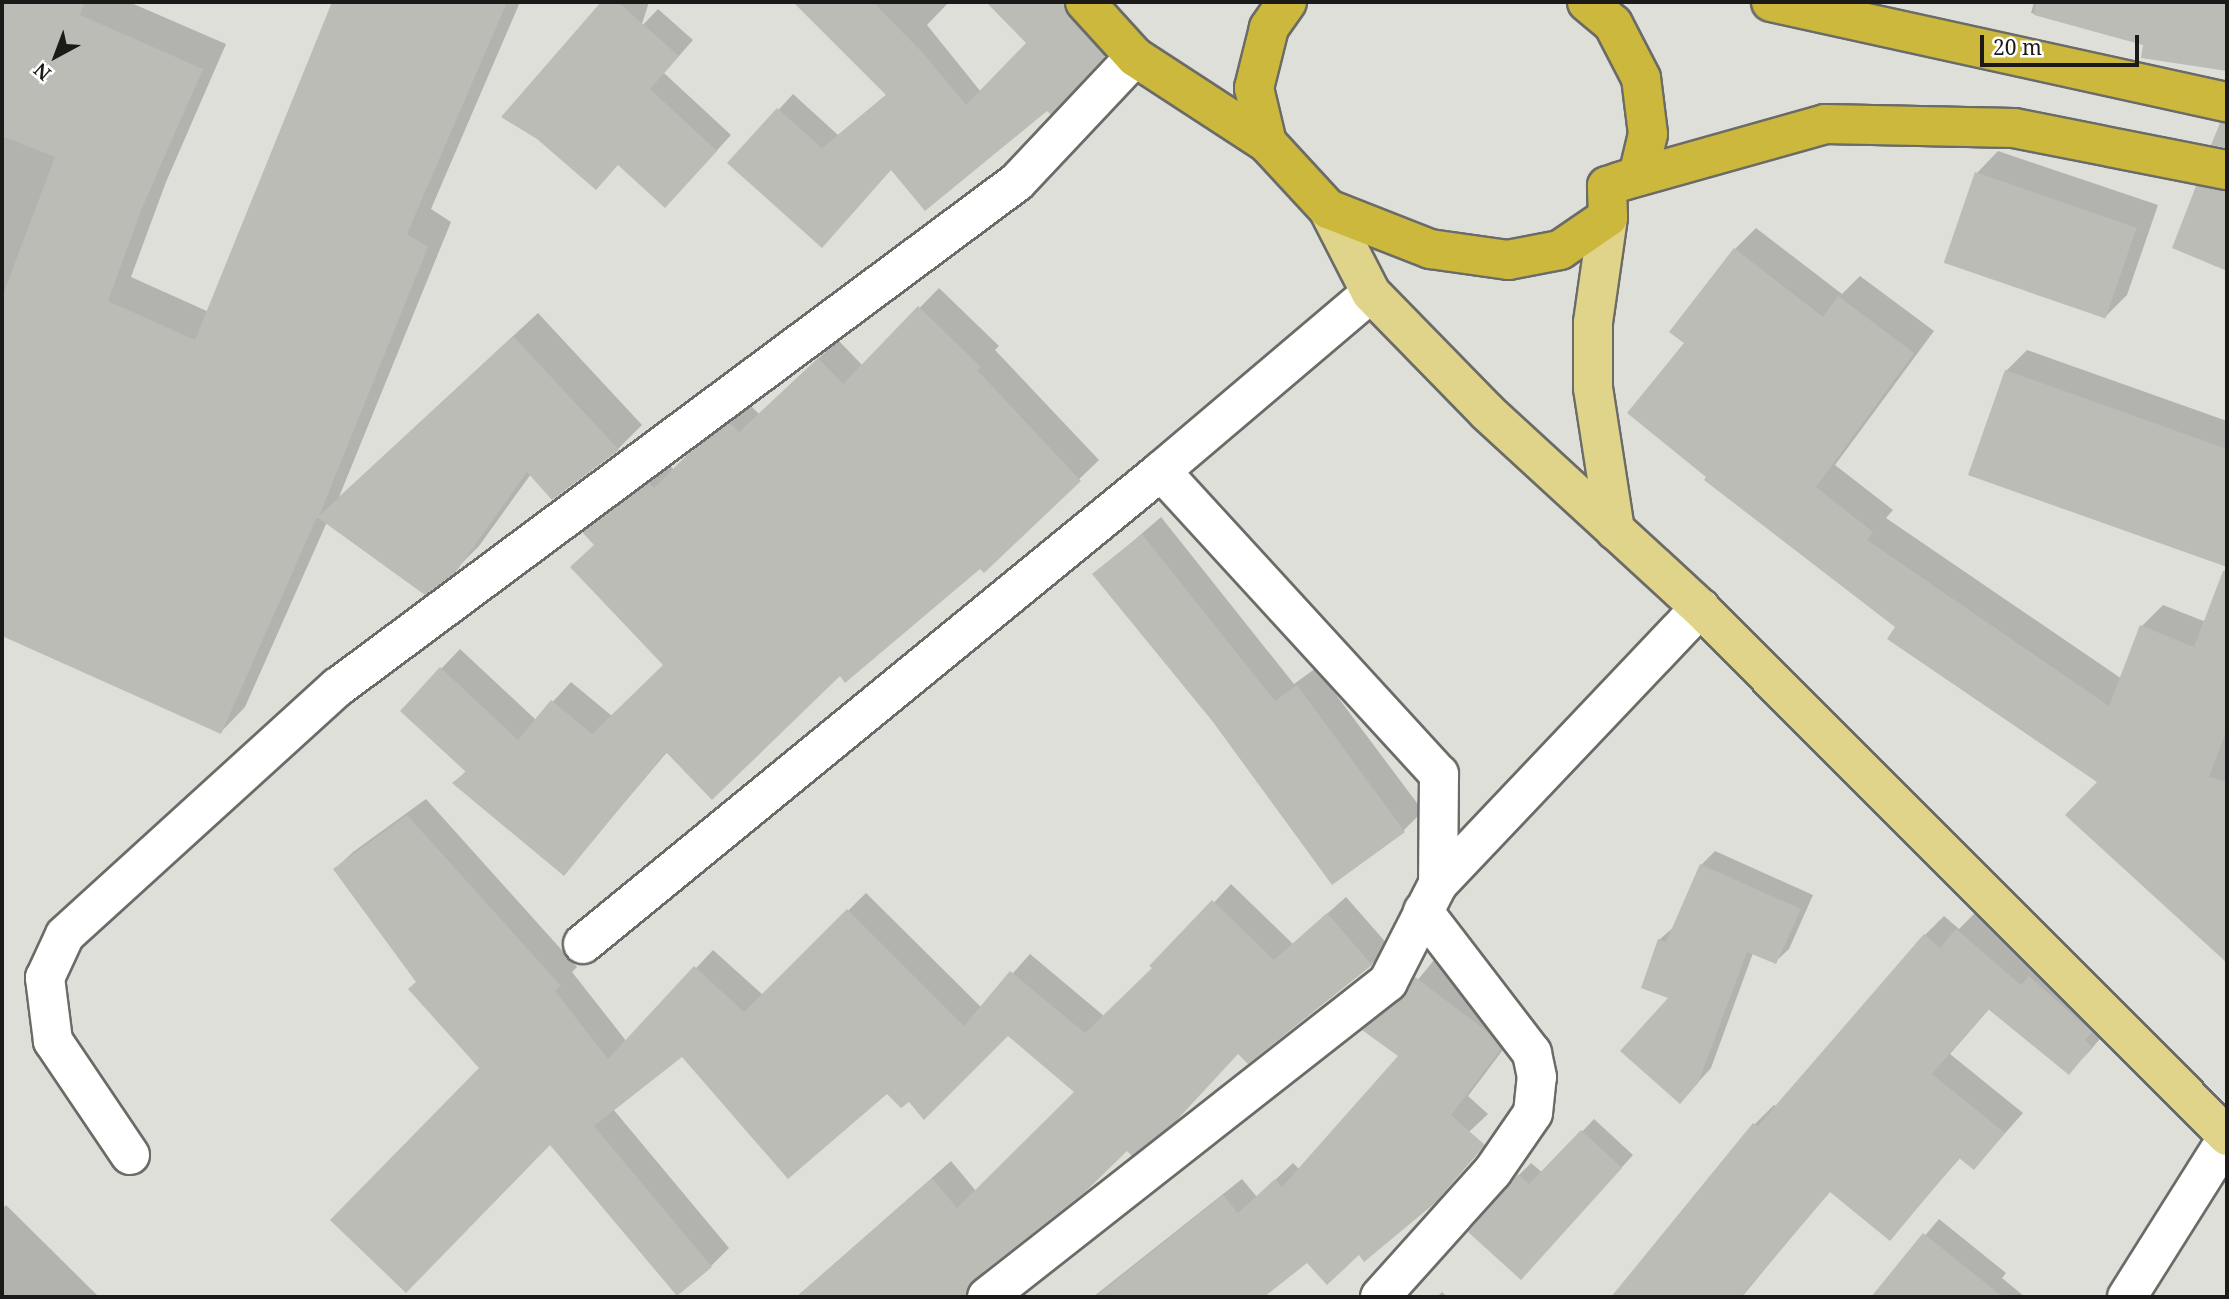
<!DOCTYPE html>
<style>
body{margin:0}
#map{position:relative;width:2229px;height:1299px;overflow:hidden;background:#dfdfda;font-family:"Noto Serif",serif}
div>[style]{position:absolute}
.shadow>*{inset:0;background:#0003}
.building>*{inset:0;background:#bcbcb7;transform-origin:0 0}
.roads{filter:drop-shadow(2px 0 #6b6b67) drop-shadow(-2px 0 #6b6b67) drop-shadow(0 2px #6b6b67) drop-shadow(0 -2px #6b6b67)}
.minor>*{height:38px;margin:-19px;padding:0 19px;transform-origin:19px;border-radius:19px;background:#fff}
.major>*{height:38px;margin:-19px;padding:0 19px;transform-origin:19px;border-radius:19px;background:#e0d48a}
.highway>*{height:38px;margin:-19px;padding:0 19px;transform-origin:19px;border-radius:19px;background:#ccb83c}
span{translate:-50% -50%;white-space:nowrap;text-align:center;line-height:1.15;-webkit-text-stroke:5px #fff;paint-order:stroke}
.frame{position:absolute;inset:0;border:4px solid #1b1a19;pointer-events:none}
.north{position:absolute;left:21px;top:21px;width:70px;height:70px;-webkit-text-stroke:5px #fff;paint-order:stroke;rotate:221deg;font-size:19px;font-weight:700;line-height:28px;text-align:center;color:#1b1a19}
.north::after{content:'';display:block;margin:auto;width:24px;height:32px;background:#1b1a19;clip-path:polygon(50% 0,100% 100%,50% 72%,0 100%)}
.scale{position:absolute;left:1980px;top:35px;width:159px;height:32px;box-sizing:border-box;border:4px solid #1b1a19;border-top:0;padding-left:9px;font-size:21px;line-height:24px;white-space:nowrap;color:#1b1a19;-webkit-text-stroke:5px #fff;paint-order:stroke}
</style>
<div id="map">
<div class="shadow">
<div style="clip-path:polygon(2px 2px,129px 2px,226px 44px,166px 182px,131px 277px,209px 312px,334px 2px,414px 2px,431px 9px,434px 2px,520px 2px,431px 209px,451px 222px,339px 497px,538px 313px,642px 425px,618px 449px,553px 498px,531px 474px,479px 546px,454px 571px,327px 522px,245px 707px,221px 732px,5px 635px,2px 642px)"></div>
<div style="clip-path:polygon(603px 2px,649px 2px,641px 27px,658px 9px,693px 40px,664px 73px,731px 135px,680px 191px,619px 163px,538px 137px,503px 117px)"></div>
<div style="clip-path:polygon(796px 2px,949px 2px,927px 25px,981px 92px,1028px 43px,988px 2px,1083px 2px,1118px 41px,1065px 98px,892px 168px,730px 163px,793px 94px,838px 135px,887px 94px)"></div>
<div style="clip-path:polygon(2034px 2px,2227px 2px,2227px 69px,2143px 57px,2145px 44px,2031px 13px)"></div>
<div style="clip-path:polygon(1998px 151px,2158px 205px,2127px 295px,2105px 317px,1947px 262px,1977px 173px)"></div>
<div style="clip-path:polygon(2212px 172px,2227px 174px,2227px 269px,2174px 247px,2197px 187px)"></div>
<div style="clip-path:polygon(1756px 228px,1842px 294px,1860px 276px,1934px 331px,1835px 465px,1893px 510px,1886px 518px,2122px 679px,2142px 626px,2163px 605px,2206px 622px,2227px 565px,1970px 474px,2006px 371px,2027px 350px,2227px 421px,2227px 960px,2068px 815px,2099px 781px,1709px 477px,1686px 343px,1671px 331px,1735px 249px)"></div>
<div style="clip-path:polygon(939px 288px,999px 346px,995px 350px,1099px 460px,984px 571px,980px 567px,840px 674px,668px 751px,564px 874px,454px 783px,467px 770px,441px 669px,460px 649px,536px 720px,571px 682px,612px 716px,665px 665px,596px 544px,585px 532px,604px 513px,670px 465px,674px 470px,711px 434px,750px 405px,759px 414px,838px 340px,863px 366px)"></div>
<div style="clip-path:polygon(1161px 517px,1294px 684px,1316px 668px,1423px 811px,1404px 830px,1332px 883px,1214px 721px,1095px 574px)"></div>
<div style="clip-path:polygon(426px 799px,577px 967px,572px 972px,627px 1042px,713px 950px,763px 995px,866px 893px,982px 1008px,1030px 954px,1104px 1016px,1154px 968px,1231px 884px,1293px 944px,1346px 897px,1389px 946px,1370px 966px,1239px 1052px,984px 1270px,983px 1281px,994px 1297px,797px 1297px,951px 1161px,976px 1191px,1077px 1092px,1008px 1033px,909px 1099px,887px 1092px,682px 1054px,613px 1109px,729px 1248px,711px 1266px,550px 1143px,481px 1068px,335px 869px,353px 852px)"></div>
<div style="clip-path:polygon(1715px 851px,1813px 895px,1789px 949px,1775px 962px,1753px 953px,1711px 1068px,1693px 1088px,1659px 940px,1674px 927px,1701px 865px)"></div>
<div style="clip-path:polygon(1977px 911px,2110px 1027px,2088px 1053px,2069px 1072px,1990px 1008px,1950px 1054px,2023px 1113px,1974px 1168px,1960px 1158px,1890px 1239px,1830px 1190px,1742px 1297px,1613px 1297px,1755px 1124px,1774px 1105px,1777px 1107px,1925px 935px,1944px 916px,1959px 929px)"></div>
<div style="clip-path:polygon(1434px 960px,1507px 1015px,1518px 1030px,1468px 1096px,1488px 1114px,1470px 1131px,1261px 1297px,1093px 1297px,1242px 1179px,1257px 1197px,1293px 1163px,1300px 1170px,1400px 1056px,1365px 1030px,1408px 992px)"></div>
<div style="clip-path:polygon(1594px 1119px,1633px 1155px,1533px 1265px,1519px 1175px,1531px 1163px,1543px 1173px)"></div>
<div style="clip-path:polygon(6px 1205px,99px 1297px,2px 1297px,2px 1209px)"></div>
<div style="clip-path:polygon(1939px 1219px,2006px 1273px,2002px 1278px,2025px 1297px,1873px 1297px)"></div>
<div style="clip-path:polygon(1442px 1292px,1447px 1297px,1437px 1297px)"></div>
</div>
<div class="building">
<div style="clip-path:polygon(2px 2px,85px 2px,80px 15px,203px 69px,142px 208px,108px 301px,195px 340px,332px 2px,507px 2px,407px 234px,428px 247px,319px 516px,513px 336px,619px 450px,552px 500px,527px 472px,455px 573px,425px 595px,317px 517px,221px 734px,2px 636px,2px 297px,55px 157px,2px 136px)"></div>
<div style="clip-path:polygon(601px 2px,618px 2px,679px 56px,650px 89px,717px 151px,665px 208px,618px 165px,596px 190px,537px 139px,501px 117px)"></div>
<div style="clip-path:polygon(793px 2px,873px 2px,923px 53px,966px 105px,1026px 43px,986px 2px,1063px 2px,1069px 17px,1105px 57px,1051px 115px,1047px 111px,925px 211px,891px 170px,822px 248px,727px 163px,777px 108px,822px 148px,886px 95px)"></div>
<div style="clip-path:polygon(2036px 2px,2227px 2px,2227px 71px,2141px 58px,2143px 45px,2034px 15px)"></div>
<div style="clip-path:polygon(2220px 123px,2227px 123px,2227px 148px,2211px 145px)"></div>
<div style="left:1975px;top:172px;width:171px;height:96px;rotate:19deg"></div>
<div style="clip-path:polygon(2196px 186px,2227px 191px,2227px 271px,2172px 248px)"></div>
<div style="clip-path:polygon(1734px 248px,1823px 317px,1838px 296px,1914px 353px,1816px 487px,1873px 532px,1867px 540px,2109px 706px,2140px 625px,2194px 647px,2223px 571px,2227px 571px,2227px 729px,2209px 777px,2227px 782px,2227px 963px,2065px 815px,2097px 782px,1887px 639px,1895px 627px,1704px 480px,1706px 477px,1627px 413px,1684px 343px,1669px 332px)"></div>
<div style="clip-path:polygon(918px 306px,981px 367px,977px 370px,1081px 481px,984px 573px,980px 569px,845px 683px,840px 676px,712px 800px,666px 752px,564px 876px,452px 783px,466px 772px,400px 711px,440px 667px,518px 740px,551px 700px,592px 734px,663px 665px,570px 567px,594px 545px,582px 532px,649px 483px,654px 488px,689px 453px,730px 423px,739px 432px,818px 358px,843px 384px)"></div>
<div style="clip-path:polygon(2005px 370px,2227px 449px,2227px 567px,1968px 475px)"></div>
<div style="clip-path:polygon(1142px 534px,1275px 701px,1297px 685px,1405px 832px,1332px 885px,1213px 722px,1092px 574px)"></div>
<div style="clip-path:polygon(407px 815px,561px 986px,555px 991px,608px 1059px,694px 966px,744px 1012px,847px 909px,964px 1026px,1010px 971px,1085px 1033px,1152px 968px,1149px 966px,1212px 900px,1274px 960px,1327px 913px,1372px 965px,1248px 1064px,1238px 1054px,1176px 1121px,1132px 1156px,1127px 1151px,1085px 1192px,973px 1280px,966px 1297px,796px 1297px,932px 1178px,957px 1208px,1074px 1092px,1008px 1036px,924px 1120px,909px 1102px,901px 1108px,887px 1094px,788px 1179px,682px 1057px,594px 1126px,712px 1267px,677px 1296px,550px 1145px,406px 1293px,330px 1220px,479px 1068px,408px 989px,416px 982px,333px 869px)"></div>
<div style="clip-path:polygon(1700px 864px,1801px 909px,1776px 964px,1747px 952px,1698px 1083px,1680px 1104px,1620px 1051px,1668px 998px,1641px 988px,1658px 939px,1666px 942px)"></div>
<div style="clip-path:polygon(1956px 929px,2021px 985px,2029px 976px,2092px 1032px,2085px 1040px,2092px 1047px,2069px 1075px,1988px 1009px,1932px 1074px,2005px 1133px,1974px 1170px,1959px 1158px,1890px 1241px,1830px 1192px,1741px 1297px,1611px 1297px,1753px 1123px,1758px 1126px,1924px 934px,1940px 948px)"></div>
<div style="clip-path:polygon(1415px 977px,1489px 1033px,1501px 1049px,1451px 1115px,1485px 1145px,1435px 1203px,1364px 1262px,1359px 1255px,1327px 1285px,1307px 1263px,1264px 1297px,1095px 1297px,1223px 1195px,1238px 1213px,1275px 1179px,1282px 1187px,1398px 1056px,1362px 1030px,1402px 999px)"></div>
<div style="clip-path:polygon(1581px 1130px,1622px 1168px,1521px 1280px,1468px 1232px,1518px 1174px,1529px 1184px)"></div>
<div style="clip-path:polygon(1923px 1233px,2003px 1297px,1871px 1297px)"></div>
</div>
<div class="roads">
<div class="minor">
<div style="left:1161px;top:471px;width:411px;rotate:47.5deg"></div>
<div style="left:1439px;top:774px;width:110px;rotate:90.5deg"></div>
<div style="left:583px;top:944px;width:747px;rotate:-39.29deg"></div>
<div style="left:1161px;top:471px;width:275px;rotate:-40.3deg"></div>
<div style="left:130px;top:1155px;width:138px;rotate:-124deg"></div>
<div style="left:53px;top:1041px;width:64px;rotate:-97.2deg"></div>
<div style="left:45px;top:978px;width:47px;rotate:-65.1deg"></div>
<div style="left:65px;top:935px;width:369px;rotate:-42.3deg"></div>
<div style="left:338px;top:687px;width:846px;rotate:-36.64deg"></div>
<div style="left:1017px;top:182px;width:172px;rotate:-46.7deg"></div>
<div style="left:987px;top:1297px;width:510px;rotate:-38.15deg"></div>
<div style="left:1388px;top:982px;width:110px;rotate:-63deg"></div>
<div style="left:1438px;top:884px;width:381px;rotate:-46.5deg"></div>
<div style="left:1380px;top:1297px;width:169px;rotate:-48.1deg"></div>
<div style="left:1493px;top:1171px;width:70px;rotate:-55.4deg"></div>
<div style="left:1533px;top:1113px;width:36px;rotate:-84deg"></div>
<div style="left:1537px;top:1077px;width:25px;rotate:-102deg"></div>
<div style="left:1532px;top:1053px;width:179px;rotate:-127.5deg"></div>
<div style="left:2127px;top:1297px;width:188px;rotate:-57.8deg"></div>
</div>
<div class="major">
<div style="left:1328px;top:209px;width:94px;rotate:62.9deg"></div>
<div style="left:1371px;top:293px;width:166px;rotate:45.7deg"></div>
<div style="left:1487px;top:412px;width:289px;rotate:42.6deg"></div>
<div style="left:1700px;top:608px;width:746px;rotate:45.05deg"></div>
<div style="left:1608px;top:217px;width:106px;rotate:98.1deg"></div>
<div style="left:1593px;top:322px;width:66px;rotate:90deg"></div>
<div style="left:1593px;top:388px;width:144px;rotate:81.2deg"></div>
</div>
<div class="highway">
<div style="left:1085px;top:2px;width:74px;rotate:47.7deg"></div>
<div style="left:1135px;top:57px;width:158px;rotate:33.1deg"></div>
<div style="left:1287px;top:2px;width:32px;rotate:125deg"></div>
<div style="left:1269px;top:28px;width:62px;rotate:104deg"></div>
<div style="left:1254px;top:88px;width:57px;rotate:76.7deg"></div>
<div style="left:1267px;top:143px;width:90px;rotate:47.3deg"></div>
<div style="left:1328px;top:209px;width:110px;rotate:21.4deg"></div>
<div style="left:1430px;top:249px;width:79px;rotate:8deg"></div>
<div style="left:1508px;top:260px;width:53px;rotate:-10.9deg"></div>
<div style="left:1560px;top:250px;width:58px;rotate:-34.5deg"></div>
<div style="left:1608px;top:217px;width:31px;rotate:-92deg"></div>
<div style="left:1607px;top:186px;width:33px;rotate:-18deg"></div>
<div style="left:1638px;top:176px;width:43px;rotate:-76.6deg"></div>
<div style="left:1648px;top:134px;width:56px;rotate:-97.1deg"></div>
<div style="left:1641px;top:78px;width:61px;rotate:-117.4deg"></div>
<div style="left:1613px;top:24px;width:34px;rotate:-140deg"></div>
<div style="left:1771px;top:2px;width:467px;rotate:12.4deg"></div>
<div style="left:1619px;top:182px;width:214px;rotate:-15.7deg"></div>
<div style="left:1825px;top:124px;width:189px;rotate:1.2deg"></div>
<div style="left:2014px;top:128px;width:217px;rotate:11.2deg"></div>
</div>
</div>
<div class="frame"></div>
<div class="north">N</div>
<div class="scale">20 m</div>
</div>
